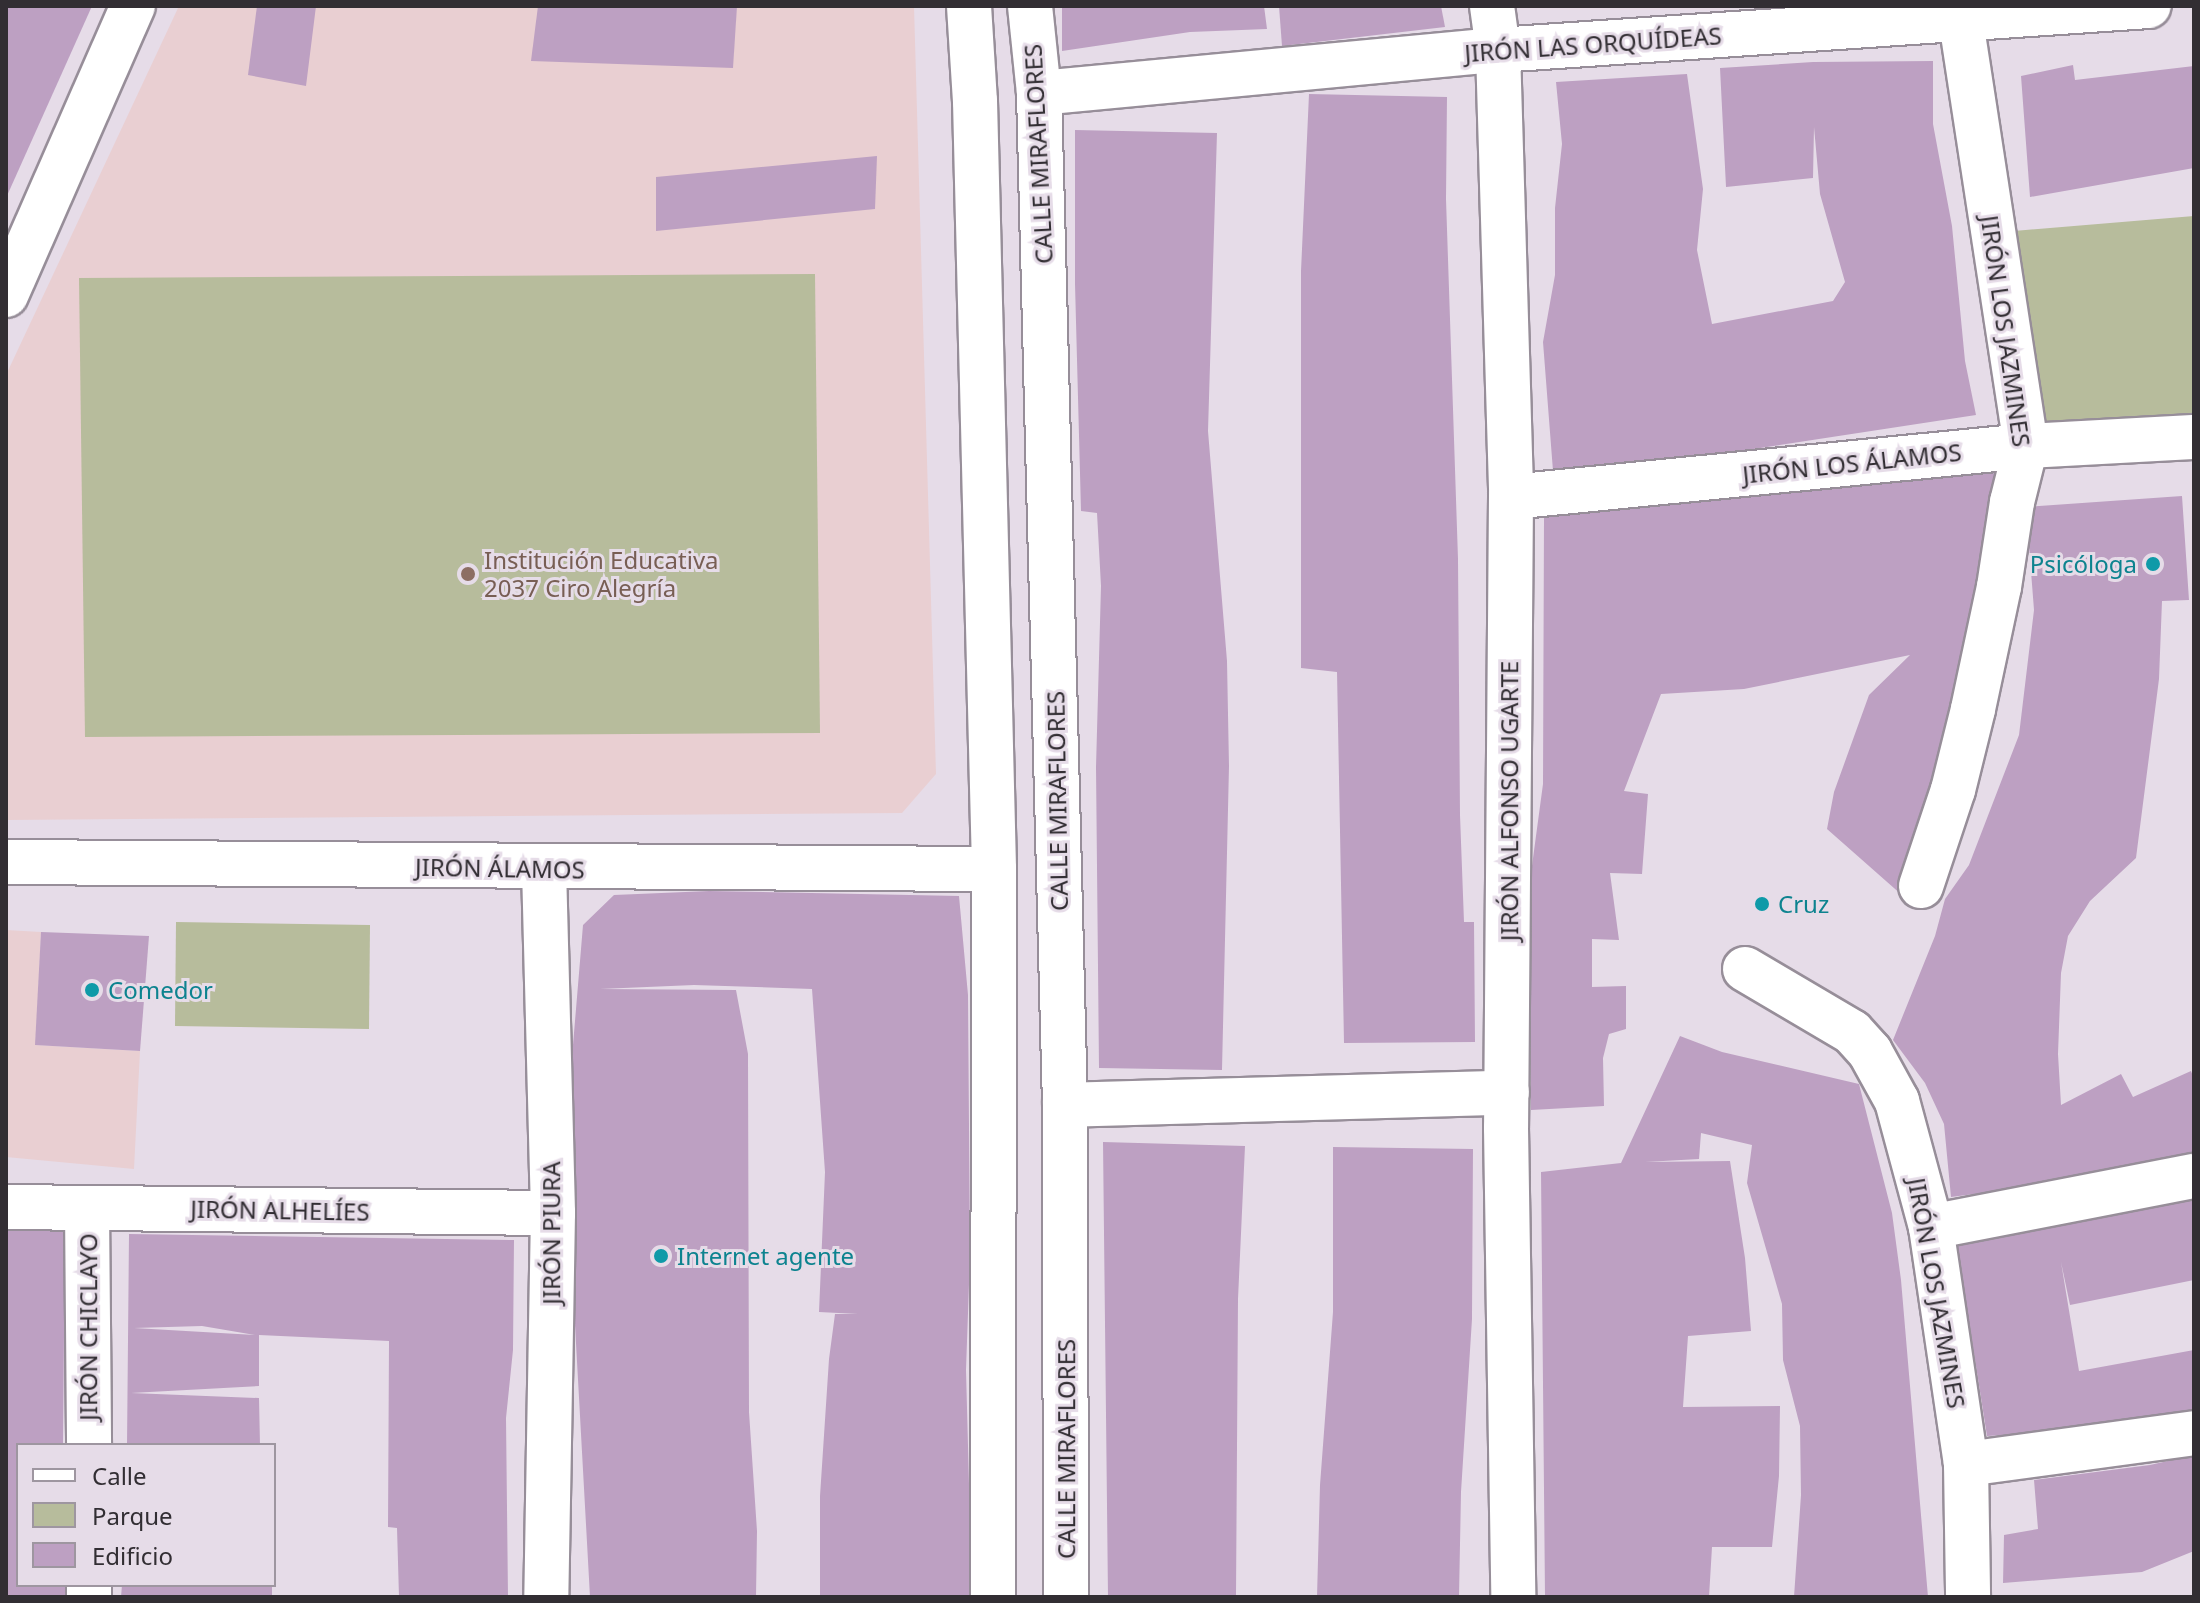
<!DOCTYPE html>
<html>
<head>
<meta charset="utf-8">
<style>
  body { margin:0 }
  #map { position:relative; width:2200px; height:1603px; overflow:hidden; background:#e6dce8; font-family:"Noto Sans",sans-serif }
  div>[style] { position:absolute }
  .education>* { inset:0; background:#e9cfd2 }
  .green>* { inset:0; background:#b7bc9c }
  .building>* { inset:0; background:#bda0c2 }
  .roads { filter:drop-shadow(2px 0 #978e99) drop-shadow(-2px 0 #978e99) drop-shadow(0 2px #978e99) drop-shadow(0 -2px #978e99) }
  .minor>* { height:44px; margin:-22px; padding:0 22px; transform-origin:22px; border-radius:22px; background:#fff }
  .tertiary>* { height:44px; margin:-22px; padding:0 22px; transform-origin:22px; border-radius:22px; background:#fff }
  .dots>* { width:22px; height:22px; translate:-50% -50%; box-sizing:border-box; border:4px solid #e6dce8; border-radius:50% }
  span { translate:-50% -50%; white-space:nowrap; text-align:center; line-height:1.15; -webkit-text-stroke:6px #e6dce8; paint-order:stroke }
  .street-label { font-size:24px; color:#322e33 }
  .education-label { font-size:24px; color:#785e54 }
  .left { translate:0 -50%; text-align:left }
  .culture-label { font-size:24px; color:#0d838f }
  .right { translate:-100% -50%; text-align:right }
  .frame { position:absolute; inset:0; border:8px solid #322e33; pointer-events:none }
  .legend { position:absolute; left:16px; top:1443px; width:260px; height:144px; box-sizing:border-box; background:#e6dce8; border:2px solid #9e96a0; margin:0; padding:10px 14px; list-style:none; font-size:24px; color:#322e33 }
  .legend li { display:flex; align-items:center; gap:16px; height:40px }
  .legend b { width:40px; border:2px solid #9e96a0 }
</style>
</head>
<body>
<div id="map">
  <div class="education">
    <div style="clip-path:polygon(179px 6px,914px 6px,936px 774px,902px 813px,6px 820px,6px 375px)"></div>
    <div style="clip-path:polygon(6px 930px,41px 932px,36px 1045px,140px 1051px,134px 1169px,6px 1157px)"></div>
  </div>
  <div class="green">
    <div style="clip-path:polygon(2194px 216px,2194px 422px,2042px 431px,2014px 231px)"></div>
    <div style="clip-path:polygon(815px 274px,820px 733px,85px 737px,79px 278px)"></div>
    <div style="clip-path:polygon(176px 922px,370px 925px,369px 1029px,175px 1026px)"></div>
  </div>
  <div class="building">
    <div style="clip-path:polygon(6px 6px,92px 6px,6px 198px)"></div>
    <div style="clip-path:polygon(257px 6px,316px 6px,306px 86px,248px 75px)"></div>
    <div style="clip-path:polygon(538px 6px,737px 6px,733px 68px,531px 61px)"></div>
    <div style="clip-path:polygon(1062px 6px,1264px 6px,1267px 29px,1190px 32px,1062px 51px)"></div>
    <div style="clip-path:polygon(1279px 6px,1441px 6px,1445px 27px,1282px 46px)"></div>
    <div style="clip-path:polygon(1933px 61px,1933px 124px,1952px 226px,1965px 361px,1976px 415px,1695px 458px,1553px 471px,1543px 342px,1555px 275px,1555px 208px,1562px 144px,1556px 82px,1687px 74px,1703px 189px,1697px 250px,1712px 324px,1833px 301px,1845px 282px,1820px 194px,1814px 127px,1813px 178px,1726px 187px,1720px 68px,1813px 62px)"></div>
    <div style="clip-path:polygon(2073px 65px,2075px 80px,2194px 66px,2194px 168px,2030px 197px,2021px 76px)"></div>
    <div style="clip-path:polygon(1309px 94px,1447px 97px,1446px 199px,1458px 559px,1460px 815px,1464px 922px,1474px 922px,1475px 1042px,1344px 1043px,1337px 672px,1301px 668px,1301px 271px)"></div>
    <div style="clip-path:polygon(1075px 130px,1217px 133px,1208px 431px,1227px 661px,1229px 766px,1222px 1070px,1099px 1068px,1096px 767px,1101px 586px,1097px 513px,1081px 511px,1075px 284px)"></div>
    <div style="clip-path:polygon(877px 156px,875px 209px,656px 231px,656px 177px)"></div>
    <div style="clip-path:polygon(2024px 448px,2002px 547px,1982px 548px,1955px 708px,1903px 896px,1827px 829px,1834px 792px,1869px 695px,1910px 655px,1744px 689px,1661px 694px,1624px 791px,1648px 794px,1642px 874px,1610px 873px,1619px 940px,1592px 939px,1592px 987px,1626px 986px,1626px 1029px,1609px 1034px,1603px 1058px,1604px 1106px,1531px 1110px,1531px 873px,1543px 784px,1544px 517px,1662px 486px)"></div>
    <div style="clip-path:polygon(2182px 496px,2189px 600px,2162px 601px,2159px 679px,2136px 858px,2090px 901px,2068px 936px,2061px 973px,2058px 1054px,2061px 1105px,2121px 1074px,2133px 1097px,2191px 1071px,2194px 1079px,2194px 1152px,2090px 1179px,1951px 1197px,1944px 1124px,1925px 1083px,1893px 1040px,1935px 936px,1945px 899px,1969px 865px,2019px 735px,2034px 610px,2026px 507px)"></div>
    <div style="clip-path:polygon(709px 891px,959px 896px,968px 995px,970px 1256px,966px 1370px,972px 1597px,820px 1597px,820px 1496px,829px 1359px,835px 1314px,858px 1314px,819px 1312px,825px 1172px,812px 989px,694px 985px,600px 989px,736px 990px,748px 1054px,749px 1412px,757px 1531px,756px 1597px,590px 1597px,573px 1289px,572px 1057px,583px 925px,614px 895px)"></div>
    <div style="clip-path:polygon(41px 932px,149px 936px,140px 1051px,35px 1045px)"></div>
    <div style="clip-path:polygon(1680px 1036px,1722px 1052px,1859px 1084px,1892px 1213px,1901px 1280px,1928px 1597px,1794px 1597px,1801px 1495px,1800px 1426px,1783px 1360px,1782px 1304px,1747px 1183px,1752px 1145px,1701px 1133px,1699px 1159px,1645px 1162px,1730px 1161px,1745px 1258px,1751px 1331px,1688px 1336px,1683px 1407px,1780px 1406px,1779px 1476px,1772px 1547px,1712px 1547px,1709px 1597px,1545px 1597px,1541px 1172px,1621px 1163px)"></div>
    <div style="clip-path:polygon(1103px 1142px,1245px 1146px,1238px 1299px,1236px 1597px,1108px 1597px)"></div>
    <div style="clip-path:polygon(1333px 1147px,1473px 1149px,1472px 1319px,1461px 1492px,1459px 1597px,1317px 1597px,1320px 1485px,1333px 1312px)"></div>
    <div style="clip-path:polygon(2194px 1199px,2194px 1280px,2070px 1305px,2061px 1262px,2079px 1371px,2194px 1350px,2194px 1413px,2057px 1432px,1987px 1436px,1956px 1239px,2055px 1226px)"></div>
    <div style="clip-path:polygon(6px 1225px,65px 1226px,63px 1445px,18px 1445px,18px 1585px,65px 1585px,65px 1597px,6px 1597px)"></div>
    <div style="clip-path:polygon(evenodd,129px 1234px,514px 1240px,513px 1350px,506px 1418px,508px 1597px,399px 1597px,397px 1528px,388px 1527px,389px 1341px,259px 1335px,259px 1386px,131px 1393px,259px 1398px,260px 1445px,127px 1445px,129px 1234px,202px 1326px,255px 1335px,134px 1328px,202px 1326px)"></div>
    <div style="clip-path:polygon(2194px 1455px,2194px 1551px,2142px 1572px,2003px 1583px,2004px 1535px,2038px 1529px,2034px 1480px,2150px 1465px)"></div>
    <div style="clip-path:polygon(122px 1585px,272px 1585px,272px 1597px,121px 1597px)"></div>
  </div>
  <div class="roads">
    <div class="minor">
      <div style="left:1492px;top:6px;width:44px;rotate:82.2deg"></div>
      <div style="left:1498px;top:50px;width:447px;rotate:88.3deg"></div>
      <div style="left:1511px;top:497px;width:631px;rotate:90.45deg"></div>
      <div style="left:1506px;top:1128px;width:469px;rotate:89.1deg"></div>
      <div style="left:1039px;top:93px;width:461px;rotate:-5.4deg"></div>
      <div style="left:1498px;top:50px;width:652px;rotate:-3.87deg"></div>
      <div style="left:6px;top:295px;width:316px;rotate:-66.3deg"></div>
      <div style="left:1511px;top:497px;width:518px;rotate:-5.66deg"></div>
      <div style="left:2026px;top:446px;width:168px;rotate:-3.1deg"></div>
      <div style="left:6px;top:862px;width:988px;rotate:0.41deg"></div>
      <div style="left:544px;top:868px;width:345px;rotate:88.5deg"></div>
      <div style="left:553px;top:1213px;width:384px;rotate:91deg"></div>
      <div style="left:1921px;top:886px;width:101px;rotate:-71.6deg"></div>
      <div style="left:1953px;top:790px;width:83px;rotate:-76.1deg"></div>
      <div style="left:1973px;top:709px;width:125px;rotate:-78deg"></div>
      <div style="left:1999px;top:587px;width:86px;rotate:-81.3deg"></div>
      <div style="left:2012px;top:502px;width:58px;rotate:-76deg"></div>
      <div style="left:2026px;top:446px;width:445px;rotate:-98.7deg"></div>
      <div style="left:1745px;top:969px;width:124px;rotate:30.5deg"></div>
      <div style="left:1852px;top:1032px;width:27px;rotate:48deg"></div>
      <div style="left:1870px;top:1052px;width:56px;rotate:61.1deg"></div>
      <div style="left:1897px;top:1101px;width:131px;rotate:74.9deg"></div>
      <div style="left:1931px;top:1227px;width:240px;rotate:81.6deg"></div>
      <div style="left:1966px;top:1464px;width:133px;rotate:89.1deg"></div>
      <div style="left:1065px;top:1105px;width:442px;rotate:-1.6deg"></div>
      <div style="left:6px;top:1207px;width:547px;rotate:0.63deg"></div>
      <div style="left:87px;top:1208px;width:237px;rotate:89.5deg"></div>
      <div style="left:1931px;top:1227px;width:268px;rotate:-11deg"></div>
      <div style="left:1966px;top:1464px;width:230px;rotate:-7.7deg"></div>
      <div style="left:89px;top:1585px;width:12px;rotate:90deg"></div>
    </div>
    <div class="tertiary">
      <div style="left:969px;top:6px;width:95px;rotate:86.4deg"></div>
      <div style="left:975px;top:101px;width:768px;rotate:88.58deg"></div>
      <div style="left:994px;top:869px;width:728px;rotate:90.08deg"></div>
      <div style="left:1030px;top:6px;width:87px;rotate:84.1deg"></div>
      <div style="left:1039px;top:93px;width:1012px;rotate:88.53deg"></div>
      <div style="left:1065px;top:1105px;width:492px;rotate:89.9deg"></div>
    </div>
  </div>
  <div class="dots">
    <div style="left:2153px;top:564px;background:#0f9aa8"></div>
    <div style="left:468px;top:574px;background:#8d6e63"></div>
    <div style="left:1762px;top:904px;background:#0f9aa8"></div>
    <div style="left:92px;top:990px;background:#0f9aa8"></div>
    <div style="left:661px;top:1256px;background:#0f9aa8"></div>
  </div>
  <div class="street-label">
    <span style="left:1593px;top:44px;rotate:-4deg">JIRÓN LAS ORQUÍDEAS</span>
    <span style="left:1038px;top:154px;rotate:-93deg">CALLE MIRAFLORES</span>
    <span style="left:2006px;top:331px;rotate:82deg">JIRÓN LOS JAZMINES</span>
    <span style="left:1852px;top:463px;rotate:-6deg">JIRÓN LOS ÁLAMOS</span>
    <span style="left:1057px;top:801px;rotate:-91deg">CALLE MIRAFLORES</span>
    <span style="left:1509px;top:801px;rotate:-90deg">JIRÓN ALFONSO UGARTE</span>
    <span style="left:500px;top:868px;rotate:1deg">JIRÓN ÁLAMOS</span>
    <span style="left:280px;top:1210px;rotate:1deg">JIRÓN ALHELÍES</span>
    <span style="left:551px;top:1233px;rotate:-90deg">JIRÓN PIURA</span>
    <span style="left:1937px;top:1293px;rotate:80deg">JIRÓN LOS JAZMINES</span>
    <span style="left:88px;top:1327px;rotate:-90deg">JIRÓN CHICLAYO</span>
    <span style="left:1066px;top:1449px;rotate:-90deg">CALLE MIRAFLORES</span>
  </div>
  <div class="education-label">
    <span class="left" style="left:484px;top:574px">Institución Educativa<br>2037 Ciro Alegría</span>
  </div>
  <div class="culture-label">
    <span class="right" style="left:2137px;top:564px">Psicóloga</span>
    <span class="left" style="left:1778px;top:904px">Cruz</span>
    <span class="left" style="left:108px;top:990px">Comedor</span>
    <span class="left" style="left:677px;top:1256px">Internet agente</span>
  </div>
  <div class="frame"></div>
  <ul class="legend">
  <li><b style="height:10px;background:#fff"></b>Calle</li>
  <li><b style="height:22px;background:#b7bc9c"></b>Parque</li>
  <li><b style="height:22px;background:#bda0c2"></b>Edificio</li>
  </ul>
</div>
</body>
</html>
